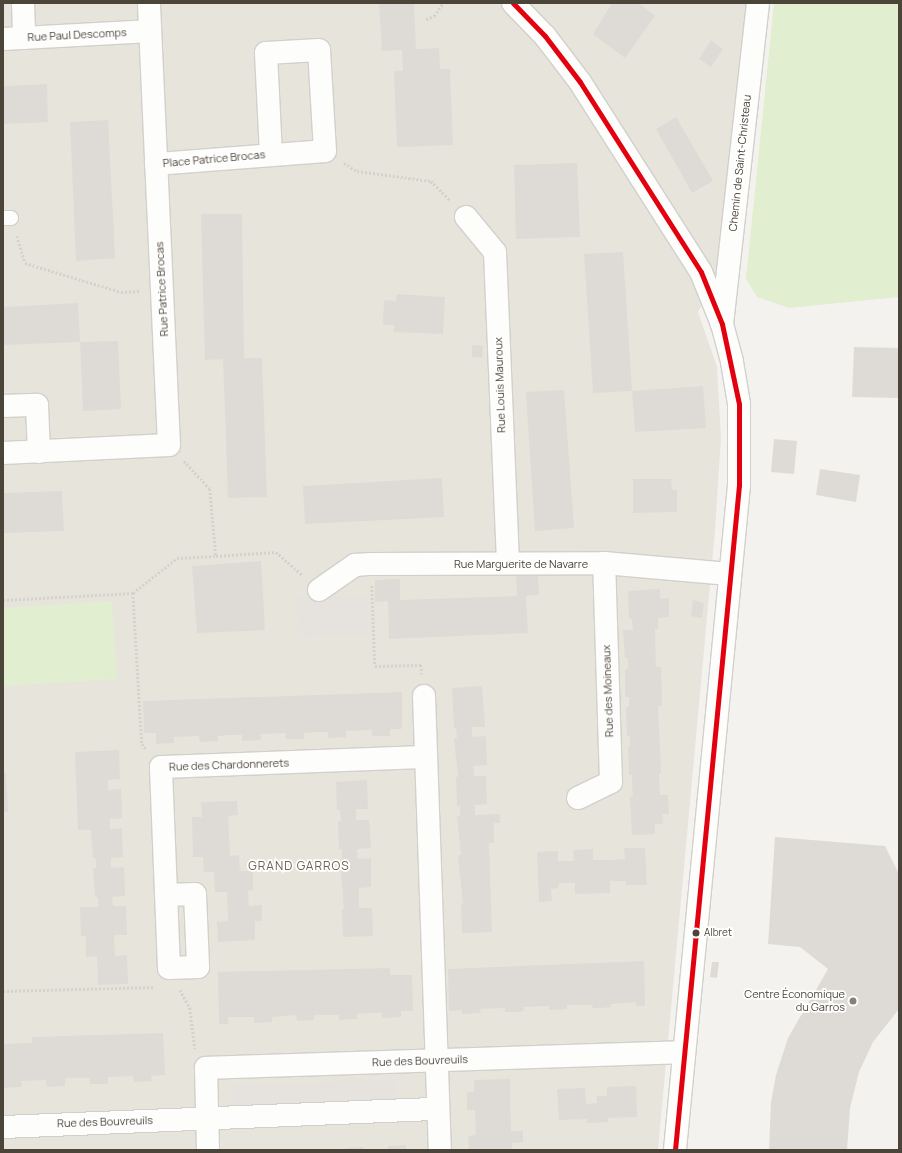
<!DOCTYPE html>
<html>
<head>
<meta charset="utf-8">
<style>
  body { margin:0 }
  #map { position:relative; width:902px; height:1153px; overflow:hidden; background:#f4f2ee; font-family:Manrope,sans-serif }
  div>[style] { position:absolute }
  .residential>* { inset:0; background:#e7e4dc }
  .green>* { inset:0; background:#e1eecf }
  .parking>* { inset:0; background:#e6e3df }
  .building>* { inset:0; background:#dedbd6 }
  .path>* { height:2.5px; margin-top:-1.25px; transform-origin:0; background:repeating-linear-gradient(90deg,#d3d2cc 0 2px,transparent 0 4px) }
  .roads { filter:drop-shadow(1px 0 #d2d0cb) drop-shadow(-1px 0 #d2d0cb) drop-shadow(0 1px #d2d0cb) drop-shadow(0 -1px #d2d0cb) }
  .service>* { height:14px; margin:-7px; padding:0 7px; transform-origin:7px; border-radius:7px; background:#fdfdfc }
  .minor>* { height:22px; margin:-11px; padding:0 11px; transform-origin:11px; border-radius:11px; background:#fdfdfc }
  .tertiary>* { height:22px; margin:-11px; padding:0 11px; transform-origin:11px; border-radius:11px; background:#fdfdfc }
  .bus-1>* { height:5px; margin:-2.5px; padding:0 2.5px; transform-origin:2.5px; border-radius:2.5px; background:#e3000f }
  .dots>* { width:11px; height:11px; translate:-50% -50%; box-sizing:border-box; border:2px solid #fff; border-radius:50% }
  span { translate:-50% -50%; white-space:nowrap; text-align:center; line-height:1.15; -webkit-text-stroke:3.5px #fff; paint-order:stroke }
  .bus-label { font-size:10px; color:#4b4439 }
  .left { translate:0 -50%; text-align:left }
  .street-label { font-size:11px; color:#4b4439 }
  .poi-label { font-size:11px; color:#4b4439 }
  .right { translate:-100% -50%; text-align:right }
  .neighbourhood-label { font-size:12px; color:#6e6250; letter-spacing:1px }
  .frame { position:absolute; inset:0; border:4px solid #4b4439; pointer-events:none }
</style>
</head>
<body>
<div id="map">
  <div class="residential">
    <div style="clip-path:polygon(3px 3px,748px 3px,720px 272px,698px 312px,717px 367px,721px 437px,715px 531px,658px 1150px,3px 1150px)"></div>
  </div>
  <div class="green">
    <div style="clip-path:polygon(774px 3px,899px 3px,899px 297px,789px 308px,757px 297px,746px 279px)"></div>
    <div style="clip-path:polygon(112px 601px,117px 679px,3px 686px,3px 608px)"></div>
  </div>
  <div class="parking">
    <div style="clip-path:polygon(3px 3px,31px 3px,32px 23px,3px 24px)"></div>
    <div style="clip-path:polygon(366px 595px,368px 635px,298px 638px,297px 598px)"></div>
    <div style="clip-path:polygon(395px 1080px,396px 1103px,231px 1109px,230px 1085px)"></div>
  </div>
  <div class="building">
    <div style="clip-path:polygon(379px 3px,414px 3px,416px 49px,439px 48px,440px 69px,450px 69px,453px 145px,397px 147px,394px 71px,403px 71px,402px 50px,382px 51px)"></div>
    <div style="clip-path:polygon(612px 3px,639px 3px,655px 16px,625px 58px,593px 34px)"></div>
    <div style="clip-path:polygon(711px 40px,723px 49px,711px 67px,699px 59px)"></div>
    <div style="clip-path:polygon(47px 84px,48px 122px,3px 124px,3px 86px)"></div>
    <div style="clip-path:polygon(676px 117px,713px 181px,692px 193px,656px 129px)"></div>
    <div style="clip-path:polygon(108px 120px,115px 258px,76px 261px,70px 122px)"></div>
    <div style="clip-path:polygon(577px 163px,580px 237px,516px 239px,514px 165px)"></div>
    <div style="clip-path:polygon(201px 214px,242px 214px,244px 358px,262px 358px,267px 497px,228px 498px,223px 359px,205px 360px)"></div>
    <div style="clip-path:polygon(623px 252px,632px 391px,593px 393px,584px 254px)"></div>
    <div style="clip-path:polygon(397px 294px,445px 297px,443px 334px,394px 332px,394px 325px,383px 325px,384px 300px,396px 301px)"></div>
    <div style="clip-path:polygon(78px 303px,80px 342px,3px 345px,3px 307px)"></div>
    <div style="clip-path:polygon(118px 341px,121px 409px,83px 411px,80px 342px)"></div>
    <div style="clip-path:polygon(472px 345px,483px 346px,482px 358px,472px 357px)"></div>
    <div style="clip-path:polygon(854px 347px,899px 348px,899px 398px,852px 397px)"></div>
    <div style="clip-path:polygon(703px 386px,706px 428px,635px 432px,632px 391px)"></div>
    <div style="clip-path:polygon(564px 390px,574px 528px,535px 531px,526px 392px)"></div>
    <div style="clip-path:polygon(774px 439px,797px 441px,794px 474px,771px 472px)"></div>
    <div style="clip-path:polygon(820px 469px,860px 475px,856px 502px,816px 495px)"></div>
    <div style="clip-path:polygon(442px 478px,444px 517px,305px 524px,303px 486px)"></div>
    <div style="clip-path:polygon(633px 479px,671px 479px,672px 490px,677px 490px,677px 512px,633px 513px)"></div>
    <div style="clip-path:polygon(62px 491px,64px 531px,3px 533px,3px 493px)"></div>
    <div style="clip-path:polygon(261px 561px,265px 630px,197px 633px,192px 566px)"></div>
    <div style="clip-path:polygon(538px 573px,539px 595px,526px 596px,528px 633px,389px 639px,388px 601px,375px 602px,375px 580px,400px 579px,400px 600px,517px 596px,516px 574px)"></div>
    <div style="clip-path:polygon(660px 589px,660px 599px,669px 598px,669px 617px,658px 618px,658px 629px,655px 629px,656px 667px,661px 667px,662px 706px,658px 706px,661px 773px,659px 773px,660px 795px,668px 795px,669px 814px,662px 814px,663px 824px,655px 824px,655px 834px,632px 835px,630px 797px,633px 797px,632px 786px,632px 775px,629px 775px,628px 747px,630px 747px,630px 736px,627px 736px,626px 707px,629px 707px,629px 697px,625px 697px,625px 669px,628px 669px,628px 658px,625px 658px,623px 630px,633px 630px,632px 619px,629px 619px,628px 591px)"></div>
    <div style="clip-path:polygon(693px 600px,704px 603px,702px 618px,691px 616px)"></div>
    <div style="clip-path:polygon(482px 686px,485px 727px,472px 727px,472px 737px,486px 736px,487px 765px,473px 766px,474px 776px,486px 776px,487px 804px,475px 805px,475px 815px,500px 814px,500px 823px,494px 823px,494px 843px,489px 843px,492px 932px,462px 933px,461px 905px,463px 904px,458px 855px,461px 855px,457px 816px,460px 816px,460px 806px,457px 806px,456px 777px,458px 777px,454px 738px,457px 738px,456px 728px,454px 728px,452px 688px)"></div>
    <div style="clip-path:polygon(402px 692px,402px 726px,401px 729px,390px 729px,390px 736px,372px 736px,372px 730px,346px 731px,346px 737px,328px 738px,328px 732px,315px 732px,304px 733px,304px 739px,286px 739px,286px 733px,260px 734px,261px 740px,242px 741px,242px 735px,230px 735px,218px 736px,218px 741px,200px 742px,199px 736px,174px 737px,174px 743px,156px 744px,156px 733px,144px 733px,143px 701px)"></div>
    <div style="clip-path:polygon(119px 750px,120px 779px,108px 780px,108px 790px,121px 789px,122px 818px,110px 819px,110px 829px,122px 828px,123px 857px,111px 858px,111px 868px,124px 867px,125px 896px,112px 897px,113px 906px,126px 906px,127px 935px,114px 935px,115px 956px,127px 955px,128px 984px,98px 985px,97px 956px,86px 957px,86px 936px,81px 936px,80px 907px,98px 907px,98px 897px,95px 897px,93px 869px,96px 868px,96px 858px,93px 858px,91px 830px,78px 830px,75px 752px)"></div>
    <div style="clip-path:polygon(3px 773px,6px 773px,8px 812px,3px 812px)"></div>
    <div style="clip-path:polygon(367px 780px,368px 809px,356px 809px,356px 820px,369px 820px,371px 848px,357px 849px,358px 859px,371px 858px,371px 887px,359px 888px,359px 908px,372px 908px,373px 936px,343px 937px,342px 909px,344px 909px,340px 859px,342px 859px,342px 849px,339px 850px,338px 821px,341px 821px,340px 810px,337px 810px,336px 782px)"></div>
    <div style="clip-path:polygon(237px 801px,238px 815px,228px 816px,230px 856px,239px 855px,240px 871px,253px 871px,253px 890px,248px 891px,249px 906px,262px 905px,262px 921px,255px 921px,255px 940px,218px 942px,217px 922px,228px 921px,227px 892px,215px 892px,214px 872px,204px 872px,203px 857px,193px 857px,192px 817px,202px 817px,201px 802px)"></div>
    <div style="clip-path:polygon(775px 837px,885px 846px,899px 874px,899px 1009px,873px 1042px,859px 1072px,850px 1108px,847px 1150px,769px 1150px,771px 1102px,776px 1075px,788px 1038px,828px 969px,800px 947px,768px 944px)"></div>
    <div style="clip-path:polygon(624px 848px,645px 848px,647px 885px,626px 885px,626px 881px,610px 881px,610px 893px,575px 894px,575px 883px,559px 883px,558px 888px,551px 889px,552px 901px,539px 902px,537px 852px,558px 851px,558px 861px,574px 861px,573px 850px,593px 849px,593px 860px,609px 860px,625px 859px)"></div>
    <div style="clip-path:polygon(644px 961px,645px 1006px,636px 1006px,636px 1002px,611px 1004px,611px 1007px,602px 1008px,592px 1008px,593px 1005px,567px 1005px,567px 1009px,549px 1010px,549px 1006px,523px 1007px,524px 1011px,515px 1012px,505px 1012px,505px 1008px,480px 1009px,481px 1013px,462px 1014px,462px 1010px,449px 1011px,448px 969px)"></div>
    <div style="clip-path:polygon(712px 962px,719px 962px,717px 978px,710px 977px)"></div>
    <div style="clip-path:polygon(390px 968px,390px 975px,412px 975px,413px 1011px,401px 1011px,401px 1017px,382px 1018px,382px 1013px,369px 1013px,357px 1014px,357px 1019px,339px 1020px,339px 1015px,314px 1015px,314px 1020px,297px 1021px,296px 1015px,272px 1017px,272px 1022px,254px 1023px,254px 1017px,228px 1017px,228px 1024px,219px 1024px,218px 972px)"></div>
    <div style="clip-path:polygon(163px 1033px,165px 1075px,151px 1076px,152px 1081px,134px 1082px,133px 1076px,108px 1077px,108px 1084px,90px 1084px,90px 1078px,65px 1078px,65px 1086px,47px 1087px,46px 1080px,21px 1081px,22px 1087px,3px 1088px,3px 1044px,32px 1043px,32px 1037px)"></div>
    <div style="clip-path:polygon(510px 1079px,511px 1131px,523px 1131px,523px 1142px,512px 1143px,512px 1150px,469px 1150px,468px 1136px,476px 1135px,475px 1110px,467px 1110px,467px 1092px,474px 1092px,474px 1080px)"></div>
    <div style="clip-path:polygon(636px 1086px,637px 1117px,608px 1118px,608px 1122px,587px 1123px,587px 1119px,559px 1120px,557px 1089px,585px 1088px,586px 1104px,597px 1103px,597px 1096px,607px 1096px,607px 1087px)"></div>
    <div style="clip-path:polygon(406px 1145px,406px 1150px,388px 1150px,388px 1146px)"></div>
    <div style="clip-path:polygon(363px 1147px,363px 1150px,345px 1150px,345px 1148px)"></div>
  </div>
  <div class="path">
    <div style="left:426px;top:19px;width:9px;rotate:-21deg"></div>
    <div style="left:434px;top:16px;width:16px;rotate:-55deg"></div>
    <div style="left:344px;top:163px;width:15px;rotate:32deg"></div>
    <div style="left:357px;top:171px;width:75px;rotate:7.7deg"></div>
    <div style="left:431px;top:181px;width:27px;rotate:45deg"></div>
    <div style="left:17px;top:236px;width:28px;rotate:73deg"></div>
    <div style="left:25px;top:263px;width:100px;rotate:16.8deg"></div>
    <div style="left:121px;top:292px;width:19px;rotate:-3deg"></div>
    <div style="left:184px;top:461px;width:38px;rotate:47deg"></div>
    <div style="left:210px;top:489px;width:67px;rotate:84.9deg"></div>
    <div style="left:216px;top:556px;width:60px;rotate:-3.8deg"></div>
    <div style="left:276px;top:552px;width:35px;rotate:41deg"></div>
    <div style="left:372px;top:586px;width:80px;rotate:87.9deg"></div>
    <div style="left:375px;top:666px;width:46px;rotate:-1.2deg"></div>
    <div style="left:421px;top:665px;width:9px;rotate:84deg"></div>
    <div style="left:133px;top:593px;width:151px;rotate:86.6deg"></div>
    <div style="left:142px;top:744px;width:8px;rotate:50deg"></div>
    <div style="left:3px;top:600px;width:130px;rotate:-3.1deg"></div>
    <div style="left:133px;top:593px;width:56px;rotate:-38.5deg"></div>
    <div style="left:177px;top:558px;width:39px;rotate:-3deg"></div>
    <div style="left:180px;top:990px;width:21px;rotate:61deg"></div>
    <div style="left:190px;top:1008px;width:41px;rotate:83deg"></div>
    <div style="left:3px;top:991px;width:152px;rotate:-1.5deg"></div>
  </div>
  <div class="roads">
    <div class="service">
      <div style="left:3px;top:218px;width:8px"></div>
    </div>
    <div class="minor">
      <div style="left:23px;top:3px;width:35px;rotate:88deg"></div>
      <div style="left:3px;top:39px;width:147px;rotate:-3.1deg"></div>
      <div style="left:156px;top:164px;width:169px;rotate:-4.4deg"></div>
      <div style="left:325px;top:151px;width:101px;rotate:-93.4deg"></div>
      <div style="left:319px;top:50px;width:53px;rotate:176.8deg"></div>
      <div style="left:266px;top:53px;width:101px;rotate:87.2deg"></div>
      <div style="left:466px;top:217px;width:45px;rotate:50.4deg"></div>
      <div style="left:495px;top:252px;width:311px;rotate:87.6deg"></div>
      <div style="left:722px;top:324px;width:323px;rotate:-83.6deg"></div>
      <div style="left:3px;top:406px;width:34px;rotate:-2deg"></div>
      <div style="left:37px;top:405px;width:47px;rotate:87.6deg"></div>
      <div style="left:3px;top:453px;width:166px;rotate:-2.8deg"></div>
      <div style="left:169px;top:445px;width:442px;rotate:-92.6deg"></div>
      <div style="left:319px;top:590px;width:44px;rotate:-34.8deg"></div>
      <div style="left:355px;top:565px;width:16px;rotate:-4deg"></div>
      <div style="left:371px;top:564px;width:233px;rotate:-0.2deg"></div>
      <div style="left:604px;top:563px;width:126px;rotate:5deg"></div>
      <div style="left:424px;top:696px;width:454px;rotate:88deg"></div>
      <div style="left:578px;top:798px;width:37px;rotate:-26deg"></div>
      <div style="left:611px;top:782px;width:219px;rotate:-91.8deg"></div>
      <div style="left:166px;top:895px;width:29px;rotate:-2deg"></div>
      <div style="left:195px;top:894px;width:73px;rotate:87.6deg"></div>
      <div style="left:198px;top:967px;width:29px;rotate:178deg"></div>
      <div style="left:169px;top:968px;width:201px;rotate:-92.3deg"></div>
      <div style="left:161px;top:767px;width:264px;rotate:-2.2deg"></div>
      <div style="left:3px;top:1127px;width:435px;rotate:-2.4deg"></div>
      <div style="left:208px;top:1150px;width:82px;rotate:-91.4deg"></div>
      <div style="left:206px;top:1068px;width:478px;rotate:-1.9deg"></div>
    </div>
    <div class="tertiary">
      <div style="left:513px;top:3px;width:46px;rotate:45.9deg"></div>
      <div style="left:545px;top:36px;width:58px;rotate:52.7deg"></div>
      <div style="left:580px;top:82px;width:225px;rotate:57.5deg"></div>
      <div style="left:701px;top:272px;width:56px;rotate:68deg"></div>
      <div style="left:722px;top:324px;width:39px;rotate:75deg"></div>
      <div style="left:732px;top:362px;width:43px;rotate:80.5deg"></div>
      <div style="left:739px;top:404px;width:81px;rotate:90deg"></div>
      <div style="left:739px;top:485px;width:668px;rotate:95.5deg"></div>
    </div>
  </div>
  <div class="bus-1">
    <div style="left:513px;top:3px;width:46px;rotate:45.9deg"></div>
    <div style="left:545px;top:36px;width:58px;rotate:52.7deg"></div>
    <div style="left:580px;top:82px;width:225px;rotate:57.5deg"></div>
    <div style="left:701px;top:272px;width:56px;rotate:68deg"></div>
    <div style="left:722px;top:324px;width:82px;rotate:78deg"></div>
    <div style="left:739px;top:404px;width:81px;rotate:90deg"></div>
    <div style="left:739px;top:485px;width:668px;rotate:95.5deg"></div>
  </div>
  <div class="dots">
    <div style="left:696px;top:933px;background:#4b4439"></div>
    <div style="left:853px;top:1001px;background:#868178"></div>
  </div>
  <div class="bus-label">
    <span class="left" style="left:704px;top:933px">Albret</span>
  </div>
  <div class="street-label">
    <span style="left:77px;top:35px;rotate:-3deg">Rue Paul Descomps</span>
    <span style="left:214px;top:159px;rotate:-5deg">Place Patrice Brocas</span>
    <span style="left:740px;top:163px;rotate:-84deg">Chemin de Saint-Christeau</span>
    <span style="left:162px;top:289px;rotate:-93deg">Rue Patrice Brocas</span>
    <span style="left:500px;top:385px;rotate:-92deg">Rue Louis Mauroux</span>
    <span style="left:521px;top:564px">Rue Marguerite de Navarre</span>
    <span style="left:608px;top:691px;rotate:-92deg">Rue des Moineaux</span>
    <span style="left:229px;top:765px;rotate:-2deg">Rue des Chardonnerets</span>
    <span style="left:420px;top:1061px;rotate:-2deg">Rue des Bouvreuils</span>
    <span style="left:105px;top:1122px;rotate:-2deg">Rue des Bouvreuils</span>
  </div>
  <div class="poi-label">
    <span class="right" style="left:845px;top:1001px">Centre Économique<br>du Garros</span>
  </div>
  <div class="neighbourhood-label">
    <span style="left:299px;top:866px">GRAND GARROS</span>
  </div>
  <div class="frame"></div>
</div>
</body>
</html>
